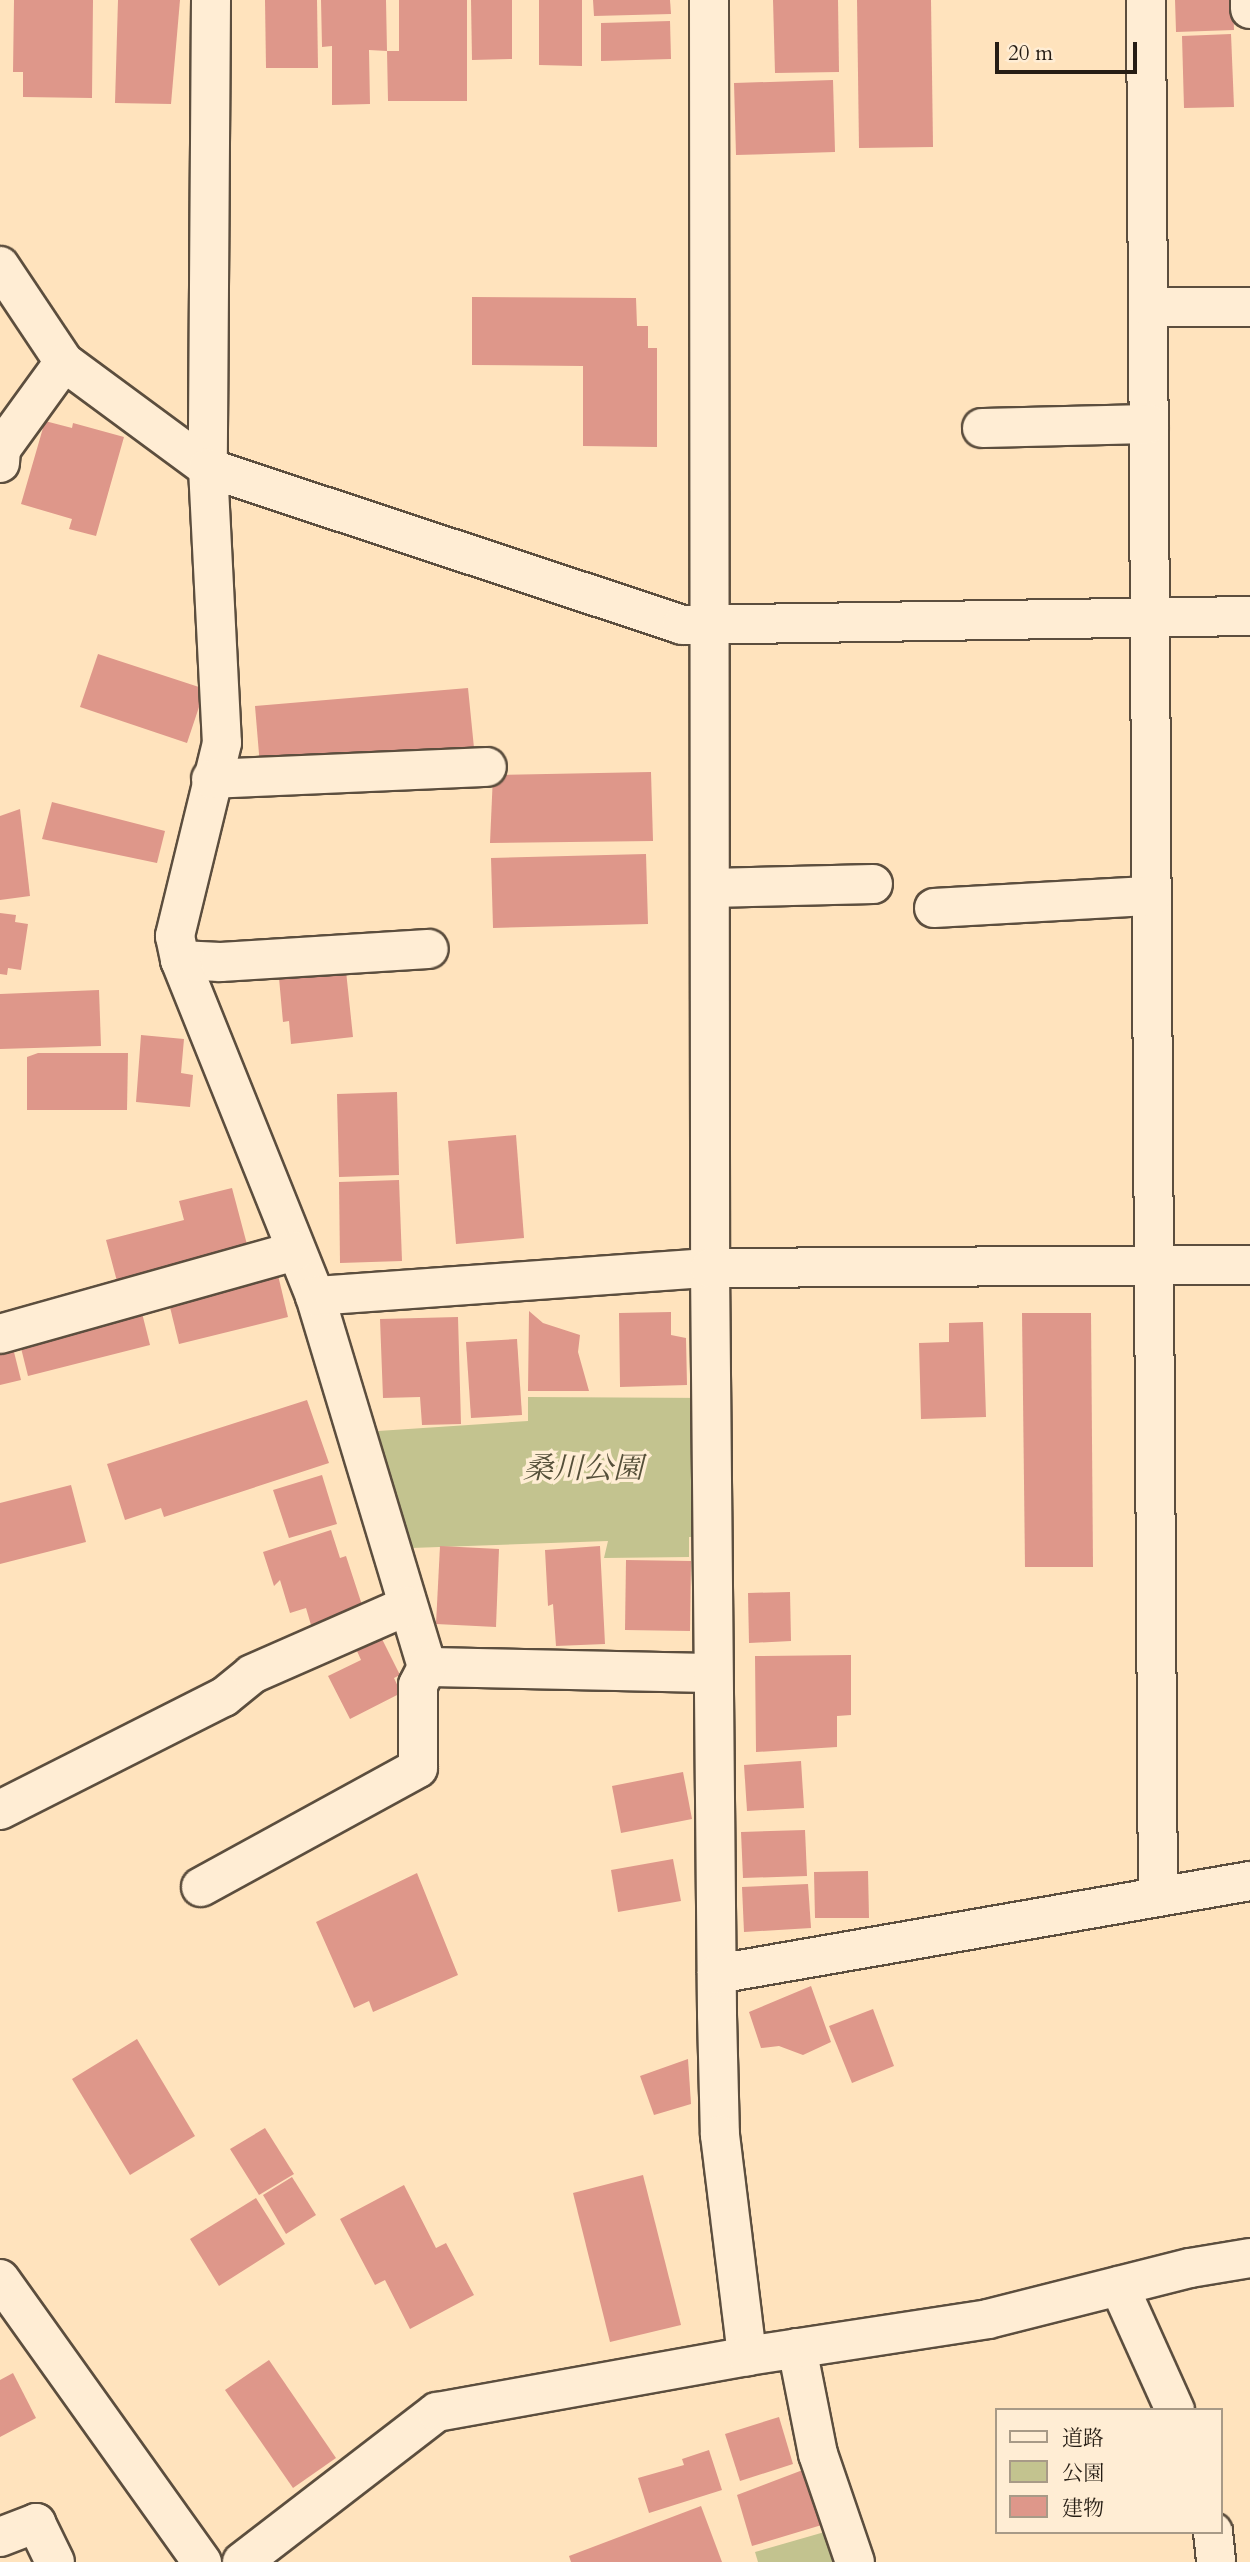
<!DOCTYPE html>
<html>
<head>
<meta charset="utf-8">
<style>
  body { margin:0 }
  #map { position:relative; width:1250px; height:2562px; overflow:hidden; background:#ffe3bd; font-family:Cardo,"Noto Serif JP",serif }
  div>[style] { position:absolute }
  .green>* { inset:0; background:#c3c38f }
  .building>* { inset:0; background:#de978a }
  .roads { filter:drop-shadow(2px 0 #5c4e3e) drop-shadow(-2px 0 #5c4e3e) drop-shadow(0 2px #5c4e3e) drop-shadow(0 -2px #5c4e3e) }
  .minor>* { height:38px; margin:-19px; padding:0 19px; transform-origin:19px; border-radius:19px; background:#ffedd4 }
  span { translate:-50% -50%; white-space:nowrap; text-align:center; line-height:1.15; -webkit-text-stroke:7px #ffedd4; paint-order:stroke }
  .park-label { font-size:30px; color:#554f39; font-style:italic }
  .legend { position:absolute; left:995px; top:2408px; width:228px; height:126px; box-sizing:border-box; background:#ffedd4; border:2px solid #a89a87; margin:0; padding:9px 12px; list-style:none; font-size:21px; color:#261d14 }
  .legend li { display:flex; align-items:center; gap:14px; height:35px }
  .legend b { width:35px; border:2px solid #a89a87 }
  .scale { position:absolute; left:995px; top:42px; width:142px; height:32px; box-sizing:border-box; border:4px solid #261d14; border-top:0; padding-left:9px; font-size:21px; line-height:24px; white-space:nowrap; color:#261d14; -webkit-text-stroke:5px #ffedd4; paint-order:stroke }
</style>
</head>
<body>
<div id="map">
  <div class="green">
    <div style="clip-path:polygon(528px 1397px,712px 1398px,711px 1615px,694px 1620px,693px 1537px,689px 1537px,689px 1557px,604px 1558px,608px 1541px,411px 1548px,378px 1431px,528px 1421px)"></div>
    <div style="clip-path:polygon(835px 2529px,849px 2562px,758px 2562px,755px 2552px)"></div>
  </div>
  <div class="building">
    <div style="clip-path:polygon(14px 0,93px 0,92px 98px,23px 97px,23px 72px,13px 72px)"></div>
    <div style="clip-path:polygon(118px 0,180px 0,171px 104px,115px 103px)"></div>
    <div style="clip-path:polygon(265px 0,317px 0,318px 68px,266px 68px)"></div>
    <div style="clip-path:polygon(321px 0,386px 0,387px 51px,369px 50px,370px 104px,332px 105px,332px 46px,322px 47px)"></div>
    <div style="clip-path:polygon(399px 0,467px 0,467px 101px,388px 101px,387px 51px,399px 51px)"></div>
    <div style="clip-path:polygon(471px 0,512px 0,512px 59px,472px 60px)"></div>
    <div style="clip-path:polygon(539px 0,582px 0,582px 66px,539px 65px)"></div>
    <div style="clip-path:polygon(593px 0,670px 0,671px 14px,594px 16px)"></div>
    <div style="clip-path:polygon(773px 0,838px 0,839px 72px,775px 73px)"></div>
    <div style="clip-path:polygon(857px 0,931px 0,933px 147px,859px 148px)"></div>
    <div style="clip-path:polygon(1175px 0,1233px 0,1234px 30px,1176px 32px)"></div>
    <div style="clip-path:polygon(670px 21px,671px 59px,601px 61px,601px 23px)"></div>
    <div style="clip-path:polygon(1231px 34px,1234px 107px,1184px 108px,1182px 36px)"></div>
    <div style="clip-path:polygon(833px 80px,835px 152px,736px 155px,734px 83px)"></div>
    <div style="clip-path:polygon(472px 297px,636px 298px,637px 326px,648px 326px,648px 348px,657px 348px,657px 447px,583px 446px,583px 366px,472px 365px)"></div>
    <div style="clip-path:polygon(45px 421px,72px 428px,73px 423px,124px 437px,96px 536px,69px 529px,72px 519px,21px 504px)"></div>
    <div style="clip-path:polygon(98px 654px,205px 689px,187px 743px,80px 707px)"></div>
    <div style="clip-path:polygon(468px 688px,474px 748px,260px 766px,255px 706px)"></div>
    <div style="clip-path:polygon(651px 772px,653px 841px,490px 843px,493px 775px)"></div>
    <div style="clip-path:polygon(52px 802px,165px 831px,157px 863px,42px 839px)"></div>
    <div style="clip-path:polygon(20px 809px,30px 896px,0 900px,0 816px)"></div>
    <div style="clip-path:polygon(646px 854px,648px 924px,493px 928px,491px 858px)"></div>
    <div style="clip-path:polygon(0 913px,16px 915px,15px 922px,28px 924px,21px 970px,8px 968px,7px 975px,0 974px)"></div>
    <div style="clip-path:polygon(346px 971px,353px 1037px,291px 1044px,289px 1021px,283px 1022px,279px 978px)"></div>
    <div style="clip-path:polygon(99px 990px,101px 1046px,0 1049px,0 994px)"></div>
    <div style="clip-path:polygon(141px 1035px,184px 1039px,181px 1073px,193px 1075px,190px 1107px,136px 1102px)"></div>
    <div style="clip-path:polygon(38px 1053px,128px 1053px,127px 1110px,27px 1110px,27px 1057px)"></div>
    <div style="clip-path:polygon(397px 1092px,399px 1175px,339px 1177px,337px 1094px)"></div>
    <div style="clip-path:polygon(516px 1135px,524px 1238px,456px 1244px,448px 1141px)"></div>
    <div style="clip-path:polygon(399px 1180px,402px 1261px,340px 1263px,339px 1182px)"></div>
    <div style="clip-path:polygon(232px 1188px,249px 1252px,118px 1285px,106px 1240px,184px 1220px,179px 1201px)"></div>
    <div style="clip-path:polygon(277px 1271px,288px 1317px,179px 1344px,168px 1299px)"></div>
    <div style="clip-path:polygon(529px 1311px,543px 1323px,580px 1335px,578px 1352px,589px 1391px,528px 1391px)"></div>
    <div style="clip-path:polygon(671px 1312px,671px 1335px,686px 1338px,687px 1385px,620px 1387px,619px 1313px)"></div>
    <div style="clip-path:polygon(142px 1313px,150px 1345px,28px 1376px,20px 1344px)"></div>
    <div style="clip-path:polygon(1022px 1313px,1091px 1313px,1093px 1567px,1025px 1567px)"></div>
    <div style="clip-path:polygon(458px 1317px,461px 1424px,422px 1425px,420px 1397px,383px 1398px,380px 1319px)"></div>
    <div style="clip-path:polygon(983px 1322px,986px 1417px,921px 1419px,919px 1343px,949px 1342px,949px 1323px)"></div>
    <div style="clip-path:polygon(517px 1339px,522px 1415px,471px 1418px,466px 1342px)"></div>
    <div style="clip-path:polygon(13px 1348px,21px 1380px,0 1385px,0 1352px)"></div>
    <div style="clip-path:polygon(307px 1400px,329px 1463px,164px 1517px,161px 1508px,125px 1520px,107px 1464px)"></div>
    <div style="clip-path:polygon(322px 1475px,337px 1524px,289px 1538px,273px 1490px)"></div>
    <div style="clip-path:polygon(71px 1485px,86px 1542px,0 1564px,0 1503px)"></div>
    <div style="clip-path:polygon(331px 1530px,340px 1558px,346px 1556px,363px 1608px,311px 1625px,306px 1608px,290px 1613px,280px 1580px,274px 1586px,263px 1552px)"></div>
    <div style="clip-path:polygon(440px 1546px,499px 1549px,496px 1627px,436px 1624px)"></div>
    <div style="clip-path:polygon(600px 1546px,605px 1644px,556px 1646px,553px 1604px,548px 1606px,545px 1550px)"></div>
    <div style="clip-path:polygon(626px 1560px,691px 1561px,690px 1631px,625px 1630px)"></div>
    <div style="clip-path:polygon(790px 1592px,791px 1641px,749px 1643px,748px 1593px)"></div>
    <div style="clip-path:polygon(382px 1639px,400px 1675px,394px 1678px,401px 1693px,350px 1719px,328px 1676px,361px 1660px,357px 1651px)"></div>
    <div style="clip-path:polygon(851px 1655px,851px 1715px,837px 1716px,837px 1747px,756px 1752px,755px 1656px)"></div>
    <div style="clip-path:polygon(801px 1761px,804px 1808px,747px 1811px,744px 1765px)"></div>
    <div style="clip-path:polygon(683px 1772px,692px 1819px,621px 1833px,612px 1786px)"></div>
    <div style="clip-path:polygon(805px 1830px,807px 1876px,743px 1878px,741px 1832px)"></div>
    <div style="clip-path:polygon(673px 1859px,681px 1901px,618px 1912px,611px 1870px)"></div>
    <div style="clip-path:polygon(868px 1871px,869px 1918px,815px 1918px,814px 1872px)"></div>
    <div style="clip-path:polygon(417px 1873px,458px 1975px,373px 2012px,369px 2001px,354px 2008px,316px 1922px)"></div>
    <div style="clip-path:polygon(808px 1884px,811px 1928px,744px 1932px,742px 1887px)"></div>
    <div style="clip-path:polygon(811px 1986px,831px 2042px,803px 2055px,779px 2046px,761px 2048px,749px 2012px)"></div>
    <div style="clip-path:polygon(873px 2009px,894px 2066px,852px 2083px,829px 2026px)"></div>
    <div style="clip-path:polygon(137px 2039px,195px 2136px,130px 2175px,72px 2079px)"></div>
    <div style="clip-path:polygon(688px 2059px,691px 2104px,654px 2115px,640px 2076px)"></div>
    <div style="clip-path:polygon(265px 2128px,294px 2174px,259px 2195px,230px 2149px)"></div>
    <div style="clip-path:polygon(643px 2175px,681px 2325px,610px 2342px,573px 2193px)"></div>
    <div style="clip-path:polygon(292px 2177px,316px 2215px,286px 2234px,263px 2195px)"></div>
    <div style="clip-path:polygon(404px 2185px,436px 2248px,446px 2243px,474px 2295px,410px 2329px,385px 2280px,375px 2285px,340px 2219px)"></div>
    <div style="clip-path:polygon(256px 2198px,285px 2244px,219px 2286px,190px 2239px)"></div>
    <div style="clip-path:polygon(269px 2360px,336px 2458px,293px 2488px,225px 2390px)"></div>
    <div style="clip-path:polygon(13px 2373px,36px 2418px,0 2437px,0 2380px)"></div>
    <div style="clip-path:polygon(779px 2417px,793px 2464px,740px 2481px,725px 2434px)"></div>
    <div style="clip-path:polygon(709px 2450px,722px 2490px,649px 2513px,638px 2478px,684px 2465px,682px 2459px)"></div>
    <div style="clip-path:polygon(808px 2468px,825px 2524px,752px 2546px,737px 2495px)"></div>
    <div style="clip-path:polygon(701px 2506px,722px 2562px,571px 2562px,569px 2556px)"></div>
  </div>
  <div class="roads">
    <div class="minor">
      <div style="left:211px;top:0;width:468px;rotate:90.4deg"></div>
      <div style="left:208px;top:468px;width:275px;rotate:87.1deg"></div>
      <div style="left:222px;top:743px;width:199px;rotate:103.7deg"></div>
      <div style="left:175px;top:936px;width:25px;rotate:78deg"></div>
      <div style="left:180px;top:960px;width:362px;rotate:68.1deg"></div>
      <div style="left:315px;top:1296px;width:388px;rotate:73.2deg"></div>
      <div style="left:427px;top:1667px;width:286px;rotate:1.2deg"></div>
      <div style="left:709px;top:0;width:1268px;rotate:89.95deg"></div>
      <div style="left:710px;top:1268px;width:747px;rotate:89.46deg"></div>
      <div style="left:717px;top:2015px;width:120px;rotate:88.6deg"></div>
      <div style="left:720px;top:2135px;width:223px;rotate:83deg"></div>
      <div style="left:1146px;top:0;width:1895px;rotate:89.64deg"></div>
      <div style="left:1250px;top:0;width:9px;rotate:90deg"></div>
      <div style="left:0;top:266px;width:115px;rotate:56.3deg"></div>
      <div style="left:64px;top:362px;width:179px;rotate:36.4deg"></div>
      <div style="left:208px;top:468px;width:499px;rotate:18.3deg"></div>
      <div style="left:682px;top:625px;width:568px;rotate:-0.91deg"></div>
      <div style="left:1149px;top:307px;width:101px"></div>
      <div style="left:982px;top:428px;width:167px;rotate:-1.4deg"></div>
      <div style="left:0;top:463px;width:14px;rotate:-86deg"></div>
      <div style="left:1px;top:449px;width:107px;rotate:-54.1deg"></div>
      <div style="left:211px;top:779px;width:276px;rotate:-2.5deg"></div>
      <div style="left:711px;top:888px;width:162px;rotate:-1.4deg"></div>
      <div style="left:934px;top:908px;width:218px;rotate:-3.2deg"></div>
      <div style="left:180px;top:960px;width:40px;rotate:2.9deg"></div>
      <div style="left:220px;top:962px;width:209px;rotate:-3.6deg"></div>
      <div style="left:315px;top:1296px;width:396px;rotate:-4.1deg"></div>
      <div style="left:710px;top:1268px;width:540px;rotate:-0.32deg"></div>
      <div style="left:0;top:1334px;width:307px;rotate:-15.7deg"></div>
      <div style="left:0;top:1810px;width:251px;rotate:-26.8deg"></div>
      <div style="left:224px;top:1697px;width:36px;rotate:-39deg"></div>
      <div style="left:252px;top:1674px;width:169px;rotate:-23.7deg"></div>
      <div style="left:201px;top:1887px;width:247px;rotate:-28.7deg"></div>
      <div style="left:418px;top:1768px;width:83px;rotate:-90deg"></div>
      <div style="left:418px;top:1685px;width:20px;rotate:-63deg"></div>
      <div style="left:717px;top:1974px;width:541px;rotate:-9.9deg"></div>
      <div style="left:0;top:2279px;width:348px;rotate:54.5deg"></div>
      <div style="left:1119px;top:2286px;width:136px;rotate:65.7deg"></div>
      <div style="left:797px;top:2348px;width:108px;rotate:78.8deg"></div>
      <div style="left:818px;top:2454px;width:114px;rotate:71.1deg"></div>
      <div style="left:1213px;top:2532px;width:30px;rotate:84deg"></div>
      <div style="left:0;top:2537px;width:39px;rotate:-21deg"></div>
      <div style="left:36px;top:2523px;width:43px;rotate:64deg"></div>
      <div style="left:242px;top:2562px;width:246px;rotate:-37.6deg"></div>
      <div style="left:437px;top:2412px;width:315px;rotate:-10.2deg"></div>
      <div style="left:747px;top:2356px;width:244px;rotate:-8.7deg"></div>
      <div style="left:988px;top:2319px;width:208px;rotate:-14.2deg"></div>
      <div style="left:1190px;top:2268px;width:61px;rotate:-9.5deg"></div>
    </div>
  </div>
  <div class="park-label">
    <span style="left:583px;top:1469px">桑川公園</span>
  </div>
  <ul class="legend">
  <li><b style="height:9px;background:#ffedd4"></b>道路</li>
  <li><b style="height:19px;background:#c3c38f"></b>公園</li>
  <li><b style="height:19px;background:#de978a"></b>建物</li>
  </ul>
  <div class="scale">20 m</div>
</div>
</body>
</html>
